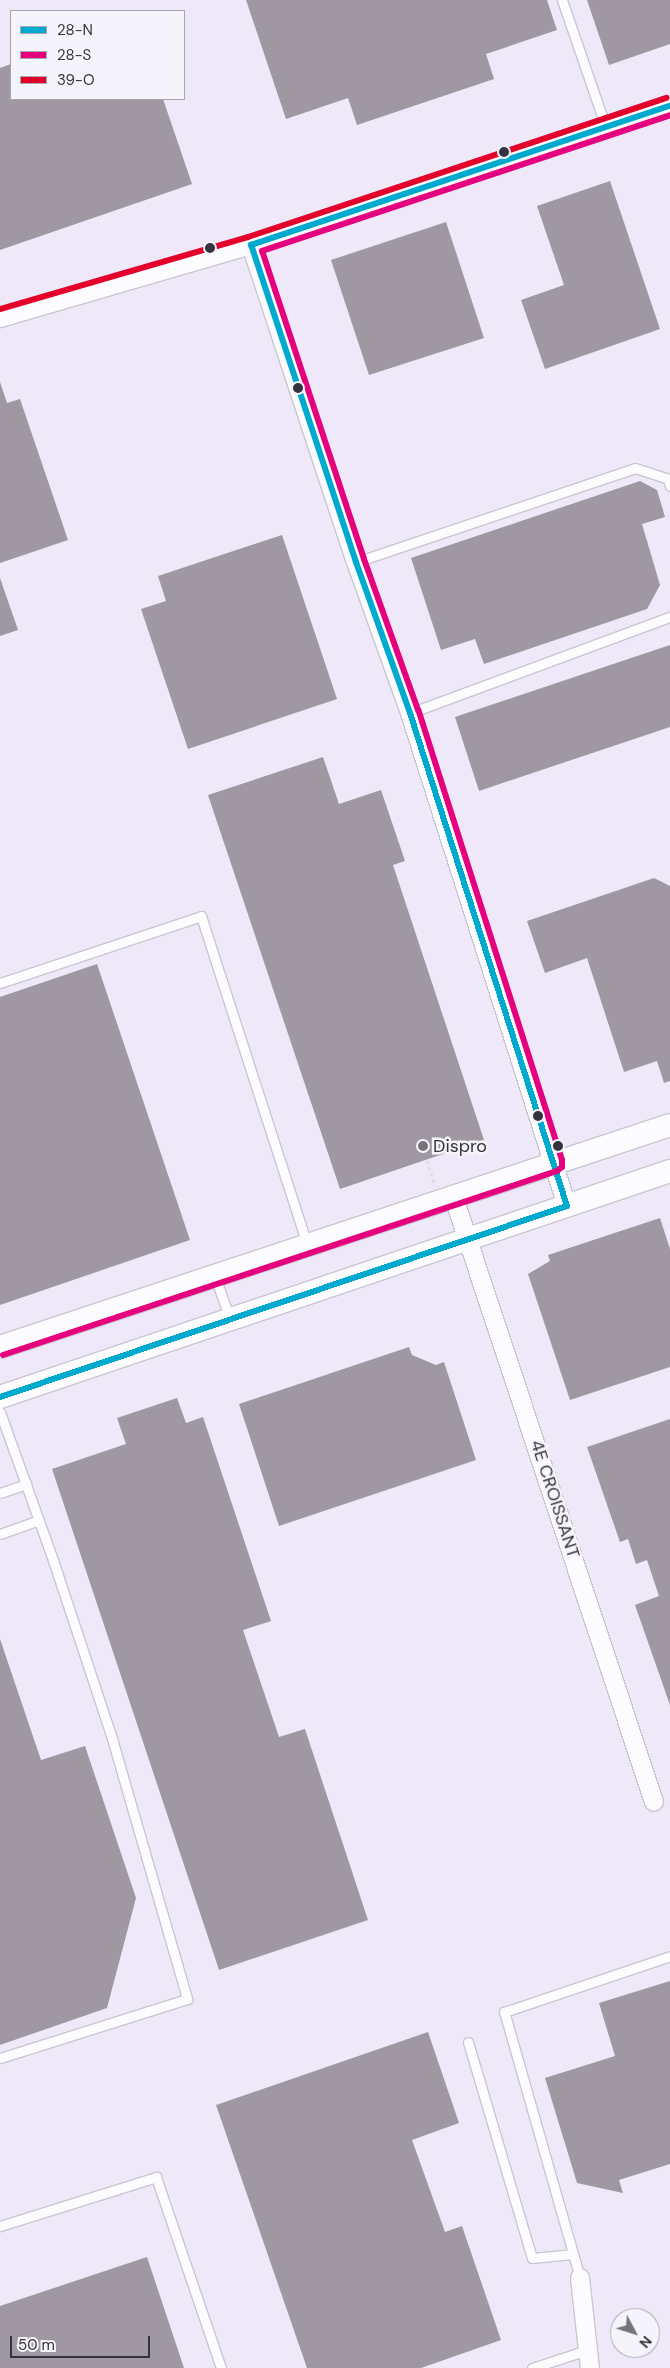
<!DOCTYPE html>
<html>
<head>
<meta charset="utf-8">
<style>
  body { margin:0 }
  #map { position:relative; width:670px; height:2368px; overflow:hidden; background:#eee8f8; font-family:"DM Sans",sans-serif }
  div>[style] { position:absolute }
  .building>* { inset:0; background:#9f97a1 }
  .path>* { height:3px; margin-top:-1.5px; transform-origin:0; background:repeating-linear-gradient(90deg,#e1e0e4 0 4px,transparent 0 6.5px) }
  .roads { filter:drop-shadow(1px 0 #cac5d3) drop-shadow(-1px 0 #cac5d3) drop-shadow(0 1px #cac5d3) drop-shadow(0 -1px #cac5d3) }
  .service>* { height:9px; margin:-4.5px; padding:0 4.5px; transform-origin:4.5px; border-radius:4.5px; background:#fcfcfe }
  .minor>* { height:18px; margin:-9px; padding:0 9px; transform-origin:9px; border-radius:9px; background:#fcfcfe }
  .tertiary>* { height:22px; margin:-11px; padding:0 11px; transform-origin:11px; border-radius:11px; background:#fcfcfe }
  .bus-1>* { height:6px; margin:-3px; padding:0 3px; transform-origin:3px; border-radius:3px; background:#00a9ce }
  .bus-2>* { height:6px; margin:-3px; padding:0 3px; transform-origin:3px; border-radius:3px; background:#e5007d }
  .bus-3>* { height:6px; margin:-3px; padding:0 3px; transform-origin:3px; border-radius:3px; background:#e4002b }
  .dots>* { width:14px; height:14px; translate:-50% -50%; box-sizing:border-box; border:2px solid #f6f4fb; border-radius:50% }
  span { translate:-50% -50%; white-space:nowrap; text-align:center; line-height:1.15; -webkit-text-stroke:5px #f6f4fb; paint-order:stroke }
  .poi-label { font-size:18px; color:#37323f }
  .left { translate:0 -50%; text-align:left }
  .street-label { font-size:18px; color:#37323f }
  .legend { position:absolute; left:10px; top:10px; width:175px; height:90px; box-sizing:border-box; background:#f6f4fb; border:1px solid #aaa6b0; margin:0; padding:6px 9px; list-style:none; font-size:15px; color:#37323f }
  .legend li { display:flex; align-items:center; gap:10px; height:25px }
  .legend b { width:25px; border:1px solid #aaa6b0 }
  .north { position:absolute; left:610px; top:2308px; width:50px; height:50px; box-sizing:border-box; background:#f6f4fb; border:1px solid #aaa6b0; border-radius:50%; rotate:130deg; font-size:14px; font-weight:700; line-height:20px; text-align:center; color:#37323f }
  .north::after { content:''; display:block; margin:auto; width:18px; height:22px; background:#777280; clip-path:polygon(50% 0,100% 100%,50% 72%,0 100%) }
  .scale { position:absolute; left:10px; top:2336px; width:140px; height:22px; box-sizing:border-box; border:2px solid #37323f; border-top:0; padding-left:6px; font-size:15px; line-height:18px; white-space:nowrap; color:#37323f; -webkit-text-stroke:4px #f6f4fb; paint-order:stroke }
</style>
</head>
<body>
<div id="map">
  <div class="building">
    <div style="clip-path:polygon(246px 0,547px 0,557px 30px,486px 54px,494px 79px,357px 125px,348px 98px,286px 119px)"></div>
    <div style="clip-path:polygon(587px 0,670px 0,670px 44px,609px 65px)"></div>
    <div style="clip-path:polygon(11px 64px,11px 99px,163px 99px,192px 184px,0 250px,0 68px)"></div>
    <div style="clip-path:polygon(610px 181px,660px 329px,545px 369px,521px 300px,564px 285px,537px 206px)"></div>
    <div style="clip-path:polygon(446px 222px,484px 338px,369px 375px,331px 260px)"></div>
    <div style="clip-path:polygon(0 382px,7px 403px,20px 399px,68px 540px,0 563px)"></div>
    <div style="clip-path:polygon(640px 481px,657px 490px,665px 517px,642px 524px,660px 585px,647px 609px,484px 664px,475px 639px,441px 650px,411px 558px)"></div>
    <div style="clip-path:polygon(282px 535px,337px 699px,188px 749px,141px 609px,166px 601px,158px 576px)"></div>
    <div style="clip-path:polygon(0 578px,18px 630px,0 636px)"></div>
    <div style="clip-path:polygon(670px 645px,670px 727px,479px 791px,455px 717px)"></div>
    <div style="clip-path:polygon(323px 757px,339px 804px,381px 790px,405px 861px,393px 865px,484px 1140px,340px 1189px,208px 795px)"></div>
    <div style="clip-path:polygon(654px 878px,670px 886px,670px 1081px,664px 1083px,657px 1061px,624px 1072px,587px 958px,545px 973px,527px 921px)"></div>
    <div style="clip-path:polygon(97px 964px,190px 1240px,0 1305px,0 997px)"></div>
    <div style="clip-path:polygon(660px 1218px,670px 1249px,670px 1367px,570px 1400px,528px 1274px,550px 1261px,548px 1255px)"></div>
    <div style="clip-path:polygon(409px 1347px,412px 1355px,436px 1365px,444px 1362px,476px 1460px,279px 1526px,239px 1404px)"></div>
    <div style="clip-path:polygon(177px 1398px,186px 1423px,203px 1417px,271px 1621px,243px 1630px,279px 1737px,305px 1729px,368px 1920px,219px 1970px,52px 1469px,126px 1444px,117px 1418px)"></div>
    <div style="clip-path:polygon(670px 1419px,670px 1705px,635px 1605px,659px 1596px,647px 1560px,636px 1564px,628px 1539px,620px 1542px,587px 1447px)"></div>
    <div style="clip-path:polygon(0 1639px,41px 1760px,85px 1746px,136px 1898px,107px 2008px,0 2045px)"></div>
    <div style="clip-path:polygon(670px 1981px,670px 2164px,619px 2180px,623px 2193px,577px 2183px,545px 2078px,615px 2056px,599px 2003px)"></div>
    <div style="clip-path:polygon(428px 2032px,459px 2123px,412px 2140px,445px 2232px,462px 2226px,501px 2340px,421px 2368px,307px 2368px,216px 2105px)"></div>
    <div style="clip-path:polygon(147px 2257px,184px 2368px,0 2368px,0 2306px)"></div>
  </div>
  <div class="path">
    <div style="left:427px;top:1160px;width:24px;rotate:73deg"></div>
  </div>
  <div class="roads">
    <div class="service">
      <div style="left:562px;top:0;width:135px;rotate:71deg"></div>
      <div style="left:356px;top:562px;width:294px;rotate:-18.6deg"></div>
      <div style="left:635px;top:468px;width:35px;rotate:18deg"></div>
      <div style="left:668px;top:479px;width:7px;rotate:74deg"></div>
      <div style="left:410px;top:713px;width:277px;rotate:-20.3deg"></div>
      <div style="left:0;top:983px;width:212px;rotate:-18.4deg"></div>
      <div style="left:201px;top:916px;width:345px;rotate:72.1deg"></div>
      <div style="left:215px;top:1277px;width:45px;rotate:70.3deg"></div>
      <div style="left:0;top:1412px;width:160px;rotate:70.3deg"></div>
      <div style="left:54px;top:1563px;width:181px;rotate:71.7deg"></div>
      <div style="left:111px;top:1735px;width:275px;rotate:73.9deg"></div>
      <div style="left:187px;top:1999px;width:196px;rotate:162.5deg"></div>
      <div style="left:0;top:1493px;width:28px;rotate:-19deg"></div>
      <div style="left:0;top:1534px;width:41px;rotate:-19.7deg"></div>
      <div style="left:468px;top:2042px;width:225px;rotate:73.5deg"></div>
      <div style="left:532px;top:2258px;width:41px;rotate:-5.6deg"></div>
      <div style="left:0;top:2226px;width:164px;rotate:-17.4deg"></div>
      <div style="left:156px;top:2177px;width:202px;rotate:71.2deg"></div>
      <div style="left:580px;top:2278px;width:277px;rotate:-105.9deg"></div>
      <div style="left:504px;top:2012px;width:175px;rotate:-18.6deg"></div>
      <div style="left:532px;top:2368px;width:58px;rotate:-18.1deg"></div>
    </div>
    <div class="minor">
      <div style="left:251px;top:245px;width:334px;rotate:71.7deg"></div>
      <div style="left:356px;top:562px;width:160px;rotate:70.3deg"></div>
      <div style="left:410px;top:713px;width:517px;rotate:72.34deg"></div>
      <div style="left:0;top:318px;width:261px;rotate:-16.2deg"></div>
      <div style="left:251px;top:245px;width:441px;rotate:-18.4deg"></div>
      <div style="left:454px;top:1198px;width:636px;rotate:71.68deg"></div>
      <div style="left:580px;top:2278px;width:91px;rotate:83.7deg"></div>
    </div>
    <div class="tertiary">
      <div style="left:0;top:1347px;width:706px;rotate:-18.33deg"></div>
      <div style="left:0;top:1397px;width:707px;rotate:-18.64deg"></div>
    </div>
  </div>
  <div class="bus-1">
    <div style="left:0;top:1397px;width:598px;rotate:-18.62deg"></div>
    <div style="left:567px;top:1206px;width:517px;rotate:-107.66deg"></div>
    <div style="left:410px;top:713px;width:160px;rotate:-109.7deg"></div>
    <div style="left:356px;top:562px;width:334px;rotate:-108.3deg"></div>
    <div style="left:251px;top:245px;width:441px;rotate:-18.4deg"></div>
  </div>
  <div class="bus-2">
    <div style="left:3px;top:1355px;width:584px;rotate:-18.37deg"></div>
    <div style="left:557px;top:1171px;width:6px;rotate:-39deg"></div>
    <div style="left:562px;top:1167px;width:7px;rotate:-90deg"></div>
    <div style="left:562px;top:1160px;width:472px;rotate:-107.7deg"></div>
    <div style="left:418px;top:710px;width:160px;rotate:-109.7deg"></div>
    <div style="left:364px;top:559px;width:324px;rotate:-108.3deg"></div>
    <div style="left:262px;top:251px;width:430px;rotate:-18.4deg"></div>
  </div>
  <div class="bus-3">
    <div style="left:0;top:309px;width:258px;rotate:-16.2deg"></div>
    <div style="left:248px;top:237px;width:441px;rotate:-18.4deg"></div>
  </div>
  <div class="dots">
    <div style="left:504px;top:152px;background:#37323f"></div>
    <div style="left:210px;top:248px;background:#37323f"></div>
    <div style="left:298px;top:388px;background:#37323f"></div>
    <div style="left:538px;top:1116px;background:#37323f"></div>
    <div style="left:423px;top:1146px;background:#777280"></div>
    <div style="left:558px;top:1146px;background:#37323f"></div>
  </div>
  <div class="poi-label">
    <span class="left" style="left:433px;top:1146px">Dispro</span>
  </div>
  <div class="street-label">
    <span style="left:555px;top:1499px;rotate:72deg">4E CROISSANT</span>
  </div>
  <ul class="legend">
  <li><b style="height:6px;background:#00a9ce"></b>28-N</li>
  <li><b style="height:6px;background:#e5007d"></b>28-S</li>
  <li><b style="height:6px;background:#e4002b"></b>39-O</li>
  </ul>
  <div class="north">N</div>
  <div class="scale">50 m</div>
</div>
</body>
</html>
